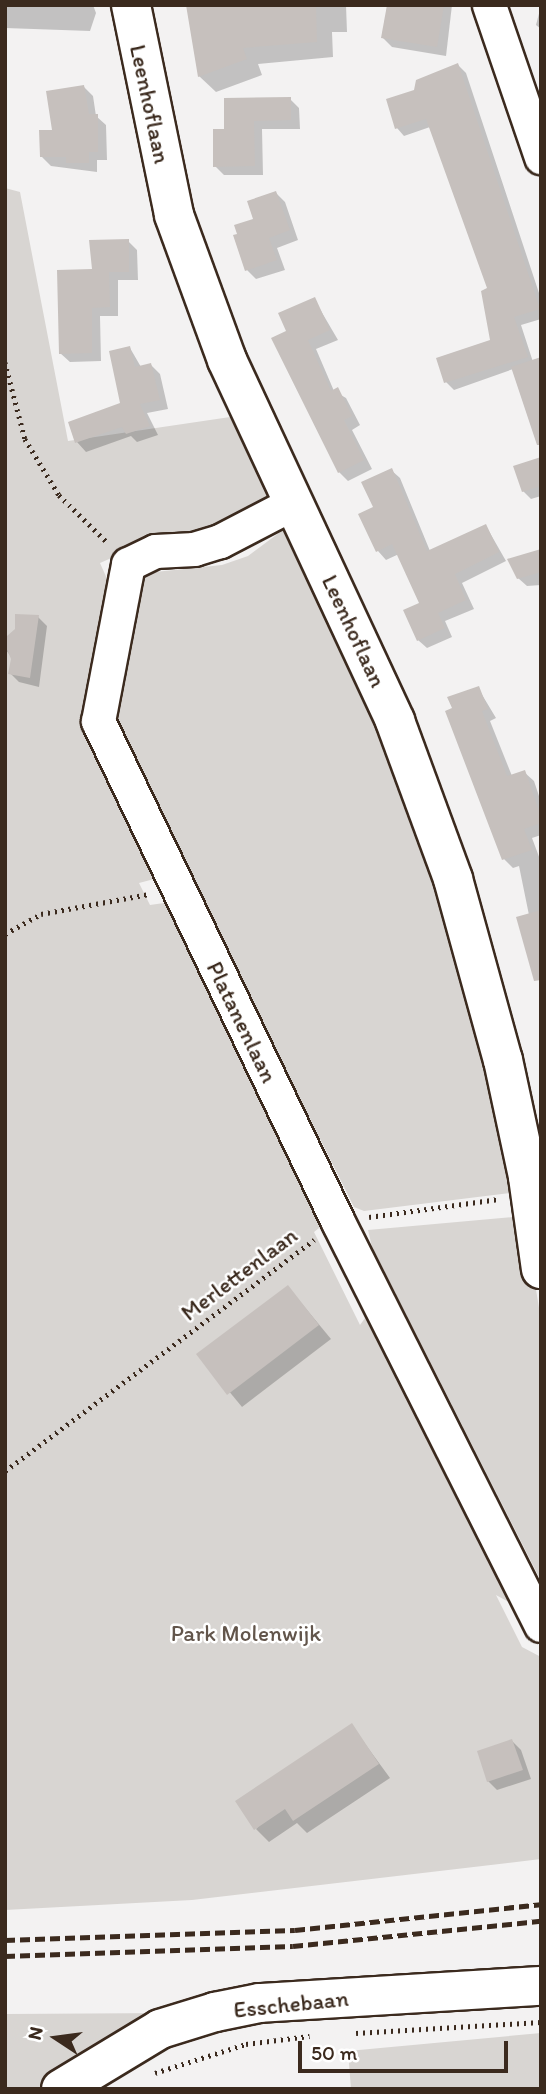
<!DOCTYPE html>
<html>
<head>
<meta charset="utf-8">
<style>
  body { margin:0 }
  #map { position:relative; width:546px; height:2094px; overflow:hidden; background:#f3f2f2; font-family:Itim,sans-serif }
  div>[style] { position:absolute }
  .green>* { inset:0; background:#d8d5d2 }
  .shadow>* { inset:0; background:#0003 }
  .building>* { inset:0; background:#c6c0bd }
  .path>* { height:4.5px; margin-top:-2.25px; transform-origin:0; background:repeating-linear-gradient(90deg,#3b2a1e 0 2px,transparent 0 7px) }
  .roads { filter:drop-shadow(2px 0 #3b2a1e) drop-shadow(-2px 0 #3b2a1e) drop-shadow(0 2px #3b2a1e) drop-shadow(0 -2px #3b2a1e) }
  .street>* { height:33px; margin:-16.5px; padding:0 16.5px; transform-origin:16.5px; border-radius:16.5px; background:#fff }
  .secondary>* { height:38px; margin:-19px; padding:0 19px; transform-origin:19px; border-radius:19px; background:#fff }
  .rail>* { height:5px; margin-top:-2.5px; transform-origin:0; background:repeating-linear-gradient(90deg,#3b2a1e 0 10px,transparent 0 15px) }
  span { translate:-50% -50%; white-space:nowrap; text-align:center; line-height:1.15; -webkit-text-stroke:5px #fff; paint-order:stroke }
  .street-label { font-size:23px; color:#3b2a1e }
  .park-label { font-size:23px; color:#62554b }
  .frame { position:absolute; inset:0; border:7px solid #3b2a1e; pointer-events:none }
  .north { position:absolute; left:21px; top:2003px; width:70px; height:70px; -webkit-text-stroke:5px #fff; paint-order:stroke; rotate:283deg; font-size:19px; font-weight:700; line-height:28px; text-align:center; color:#3b2a1e }
  .north::after { content:''; display:block; margin:auto; width:24px; height:32px; background:#3b2a1e; clip-path:polygon(50% 0,100% 100%,50% 72%,0 100%) }
  .scale { position:absolute; left:298px; top:2041px; width:210px; height:32px; box-sizing:border-box; border:4px solid #3b2a1e; border-top:0; padding-left:9px; font-size:21px; line-height:24px; white-space:nowrap; color:#3b2a1e; -webkit-text-stroke:5px #fff; paint-order:stroke }
</style>
</head>
<body>
<div id="map">
  <div class="green">
    <div style="clip-path:polygon(5px 188px,20px 192px,68px 441px,237px 416px,271px 494px,216px 531px,152px 540px,100px 563px,108px 581px,88px 691px,86px 731px,158px 878px,139px 883px,150px 905px,171px 902px,328px 1221px,314px 1232px,360px 1325px,373px 1307px,518px 1607px,496px 1595px,522px 1647px,541px 1657px,541px 1859px,192px 1900px,5px 1910px)"></div>
    <div style="clip-path:polygon(287px 527px,401px 780px,437px 878px,519px 1192px,364px 1211px,354px 1207px,111px 720px,140px 578px,155px 572px,222px 565px,248px 556px)"></div>
    <div style="clip-path:polygon(524px 1216px,541px 1320px,541px 1581px,372px 1247px,368px 1230px)"></div>
    <div style="clip-path:polygon(172px 2013px,47px 2089px,5px 2089px,5px 2014px)"></div>
    <div style="clip-path:polygon(541px 2033px,541px 2089px,351px 2089px,348px 2051px)"></div>
  </div>
  <div class="shadow">
    <div style="clip-path:polygon(5px 5px,93px 5px,96px 13px,90px 31px,5px 28px)"></div>
    <div style="clip-path:polygon(188px 5px,346px 5px,347px 32px,332px 32px,333px 57px,258px 64px,262px 75px,216px 92px,199px 76px)"></div>
    <div style="clip-path:polygon(389px 5px,452px 5px,446px 56px,392px 47px,383px 38px)"></div>
    <div style="clip-path:polygon(541px 6px,541px 29px,536px 25px)"></div>
    <div style="clip-path:polygon(458px 65px,466px 73px,541px 299px,541px 319px,521px 325px,533px 362px,454px 390px,446px 382px,492px 341px,489px 289px,430px 127px,404px 136px,397px 128px,416px 91px)"></div>
    <div style="clip-path:polygon(84px 87px,93px 96px,96px 116px,106px 125px,107px 160px,97px 160px,97px 172px,51px 166px,42px 157px)"></div>
    <div style="clip-path:polygon(290px 99px,299px 108px,300px 129px,262px 129px,263px 175px,224px 175px,215px 166px,226px 131px)"></div>
    <div style="clip-path:polygon(276px 193px,285px 202px,298px 240px,277px 248px,285px 270px,256px 279px,247px 270px,255px 220px)"></div>
    <div style="clip-path:polygon(128px 241px,137px 250px,138px 280px,118px 280px,118px 316px,100px 316px,101px 361px,70px 362px,60px 353px,94px 270px)"></div>
    <div style="clip-path:polygon(314px 299px,338px 340px,316px 349px,334px 391px,346px 398px,360px 425px,352px 430px,372px 469px,348px 481px,339px 472px,288px 332px)"></div>
    <div style="clip-path:polygon(130px 348px,141px 367px,151px 365px,160px 374px,168px 409px,147px 413px,158px 435px,137px 442px,131px 436px,86px 452px,77px 442px,70px 423px,122px 404px)"></div>
    <div style="clip-path:polygon(541px 459px,541px 496px,531px 499px,523px 491px)"></div>
    <div style="clip-path:polygon(391px 470px,400px 478px,430px 551px,486px 526px,506px 561px,462px 583px,474px 609px,445px 621px,452px 637px,427px 648px,418px 640px,421px 604px,399px 554px,386px 560px,378px 551px,361px 515px,375px 508px)"></div>
    <div style="clip-path:polygon(541px 550px,541px 585px,527px 586px,518px 578px)"></div>
    <div style="clip-path:polygon(38px 617px,47px 626px,39px 687px,19px 682px,10px 673px,13px 659px,6px 650px,8px 637px)"></div>
    <div style="clip-path:polygon(478px 688px,496px 718px,490px 721px,512px 776px,524px 772px,534px 781px,541px 802px,541px 835px,532px 838px,541px 862px,541px 974px,519px 866px,513px 868px,504px 859px)"></div>
    <div style="clip-path:polygon(288px 1287px,331px 1339px,242px 1407px,199px 1355px)"></div>
    <div style="clip-path:polygon(352px 1726px,390px 1778px,307px 1833px,297px 1823px,269px 1842px,256px 1829px)"></div>
    <div style="clip-path:polygon(512px 1741px,521px 1750px,531px 1779px,497px 1790px,488px 1781px)"></div>
  </div>
  <div class="building">
    <div style="clip-path:polygon(186px 5px,316px 5px,317px 42px,243px 48px,247px 59px,198px 77px)"></div>
    <div style="clip-path:polygon(387px 5px,444px 5px,437px 47px,381px 38px)"></div>
    <div style="clip-path:polygon(458px 63px,540px 309px,514px 317px,528px 357px,444px 383px,436px 358px,490px 340px,481px 291px,487px 288px,426px 119px,395px 129px,386px 99px,414px 90px,416px 80px)"></div>
    <div style="clip-path:polygon(84px 85px,89px 114px,98px 114px,98px 152px,89px 152px,89px 163px,66px 163px,66px 157px,40px 157px,39px 130px,52px 130px,46px 91px)"></div>
    <div style="clip-path:polygon(291px 97px,291px 120px,254px 121px,255px 166px,213px 167px,213px 129px,224px 129px,224px 98px)"></div>
    <div style="clip-path:polygon(276px 191px,290px 230px,269px 238px,277px 260px,245px 271px,233px 235px,237px 234px,234px 225px,253px 219px,247px 201px)"></div>
    <div style="clip-path:polygon(129px 239px,129px 272px,109px 272px,110px 307px,92px 308px,92px 353px,59px 354px,57px 270px,92px 269px,89px 240px)"></div>
    <div style="clip-path:polygon(315px 297px,330px 330px,308px 340px,331px 391px,338px 387px,352px 416px,344px 420px,364px 460px,338px 473px,271px 338px,286px 331px,278px 313px)"></div>
    <div style="clip-path:polygon(130px 346px,135px 367px,151px 363px,160px 400px,140px 404px,150px 426px,126px 434px,122px 427px,75px 443px,68px 422px,120px 403px,109px 351px)"></div>
    <div style="clip-path:polygon(541px 357px,541px 445px,537px 445px,511px 367px)"></div>
    <div style="clip-path:polygon(541px 457px,541px 486px,522px 492px,513px 466px)"></div>
    <div style="clip-path:polygon(392px 468px,427px 551px,486px 524px,499px 552px,455px 574px,466px 600px,438px 613px,445px 628px,417px 641px,403px 610px,419px 603px,392px 544px,376px 552px,358px 514px,373px 507px,361px 482px)"></div>
    <div style="clip-path:polygon(541px 549px,541px 572px,517px 579px,507px 559px)"></div>
    <div style="clip-path:polygon(15px 614px,39px 615px,30px 678px,8px 674px,11px 659px,5px 645px,7px 636px,15px 629px)"></div>
    <div style="clip-path:polygon(479px 686px,488px 709px,482px 711px,507px 776px,525px 770px,541px 817px,541px 823px,524px 829px,532px 850px,502px 860px,445px 711px,452px 708px,447px 697px)"></div>
    <div style="clip-path:polygon(541px 910px,541px 980px,534px 981px,516px 917px)"></div>
    <div style="clip-path:polygon(288px 1285px,319px 1325px,227px 1395px,196px 1354px)"></div>
    <div style="clip-path:polygon(352px 1723px,379px 1764px,293px 1821px,285px 1809px,254px 1830px,235px 1801px)"></div>
    <div style="clip-path:polygon(512px 1739px,523px 1770px,487px 1782px,477px 1751px)"></div>
  </div>
  <div class="path">
    <div style="left:5px;top:362px;width:80px;rotate:75.4deg"></div>
    <div style="left:25px;top:439px;width:66px;rotate:58.7deg"></div>
    <div style="left:59px;top:495px;width:69px;rotate:44.4deg"></div>
    <div style="left:5px;top:934px;width:41px;rotate:-29.1deg"></div>
    <div style="left:41px;top:914px;width:110px;rotate:-10.5deg"></div>
    <div style="left:369px;top:1217px;width:131px;rotate:-7.9deg"></div>
    <div style="left:5px;top:1471px;width:386px;rotate:-36.8deg"></div>
    <div style="left:356px;top:2033px;width:185px;rotate:-3.4deg"></div>
    <div style="left:155px;top:2073px;width:96px;rotate:-17.7deg"></div>
    <div style="left:246px;top:2044px;width:64px;rotate:-7.2deg"></div>
  </div>
  <div class="roads">
    <div class="street">
      <div style="left:489px;top:5px;width:161px;rotate:71.1deg"></div>
      <div style="left:295px;top:502px;width:85px;rotate:152.5deg"></div>
      <div style="left:220px;top:541px;width:27px;rotate:163deg"></div>
      <div style="left:194px;top:549px;width:39px;rotate:177deg"></div>
      <div style="left:155px;top:551px;width:30px;rotate:154deg"></div>
      <div style="left:128px;top:564px;width:160px;rotate:100.8deg"></div>
      <div style="left:98px;top:721px;width:556px;rotate:64.4deg"></div>
      <div style="left:338px;top:1222px;width:451px;rotate:63.3deg"></div>
    </div>
    <div class="secondary">
      <div style="left:131px;top:5px;width:214px;rotate:78.4deg"></div>
      <div style="left:174px;top:215px;width:154px;rotate:69.9deg"></div>
      <div style="left:227px;top:360px;width:398px;rotate:65deg"></div>
      <div style="left:395px;top:721px;width:168px;rotate:69.8deg"></div>
      <div style="left:453px;top:879px;width:188px;rotate:74.6deg"></div>
      <div style="left:503px;top:1060px;width:120px;rotate:77.9deg"></div>
      <div style="left:528px;top:1177px;width:93px;rotate:82deg"></div>
      <div style="left:61px;top:2089px;width:116px;rotate:-31.2deg"></div>
      <div style="left:160px;top:2029px;width:58px;rotate:-17.2deg"></div>
      <div style="left:215px;top:2012px;width:46px;rotate:-11.3deg"></div>
      <div style="left:260px;top:2003px;width:282px;rotate:-3.5deg"></div>
    </div>
  </div>
  <div class="rail">
    <div style="left:5px;top:1940px;width:290px;rotate:-2deg"></div>
    <div style="left:295px;top:1930px;width:247px;rotate:-6deg"></div>
    <div style="left:5px;top:1956px;width:288px;rotate:-2deg"></div>
    <div style="left:293px;top:1946px;width:249px;rotate:-5.8deg"></div>
  </div>
  <div class="street-label">
    <span style="left:150px;top:104px;rotate:78deg">Leenhoflaan</span>
    <span style="left:354px;top:631px;rotate:65deg">Leenhoflaan</span>
    <span style="left:242px;top:1022px;rotate:64deg">Platanenlaan</span>
    <span style="left:239px;top:1274px;rotate:-37deg">Merlettenlaan</span>
    <span style="left:291px;top:2004px;rotate:-6deg">Esschebaan</span>
  </div>
  <div class="park-label">
    <span style="left:246px;top:1633px">Park Molenwijk</span>
  </div>
  <div class="frame"></div>
  <div class="north">N</div>
  <div class="scale">50 m</div>
</div>
</body>
</html>
